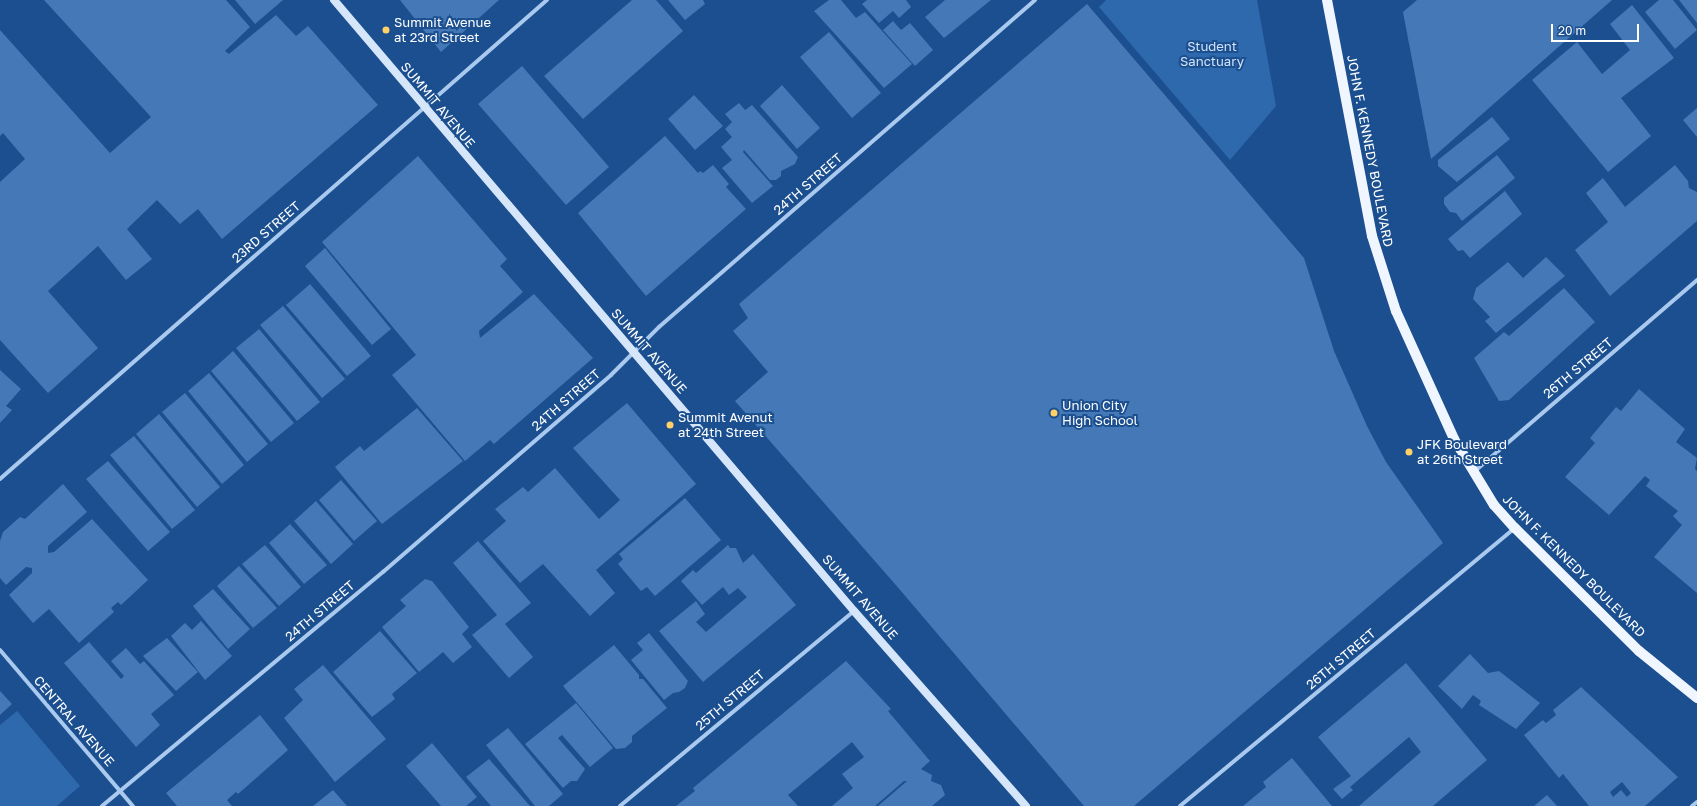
<!DOCTYPE html>
<html>
<head>
<meta charset="utf-8">
<style>
  body { margin:0 }
  #map { position:relative; width:1697px; height:806px; overflow:hidden; background:#1b4f8f; font-family:"Golos Text",sans-serif }
  div>[style] { position:absolute }
  .green>* { inset:0; background:#2e69ad }
  .building>* { inset:0; background:#4478b7 }
  .street>* { height:4px; margin:-2px; padding:0 2px; transform-origin:2px; border-radius:2px; background:#a9c9ee }
  .secondary>* { height:8px; margin:-4px; padding:0 4px; transform-origin:4px; border-radius:4px; background:#d6e6fa }
  .primary>* { height:10px; margin:-5px; padding:0 5px; transform-origin:5px; border-radius:5px; background:#f0f6ff }
  .dots>* { width:11px; height:11px; translate:-50% -50%; box-sizing:border-box; border:2px solid #1b4f8f; border-radius:50% }
  span { translate:-50% -50%; white-space:nowrap; text-align:center; line-height:1.15; -webkit-text-stroke:4px #1b4f8f; paint-order:stroke }
  .poi-label { font-size:13px; color:#fff }
  .left { translate:0 -50%; text-align:left }
  .park-label { font-size:13px; color:#cfe3fa }
  .street-label { font-size:13px; color:#fff }
  .scale { position:absolute; left:1551px; top:24px; width:88px; height:18px; box-sizing:border-box; border:2px solid #fff; border-top:0; padding-left:5px; font-size:12px; line-height:14px; white-space:nowrap; color:#fff; -webkit-text-stroke:3px #1b4f8f; paint-order:stroke }
</style>
</head>
<body>
<div id="map">
  <div class="green">
    <div style="clip-path:polygon(1106px 0,1257px 0,1276px 106px,1230px 160px,1099px 7px)"></div>
    <div style="clip-path:polygon(17px 711px,80px 786px,57px 806px,0 806px,0 725px)"></div>
  </div>
  <div class="building">
    <div style="clip-path:polygon(44px 0,226px 0,250px 27px,225px 51px,229px 54px,276px 15px,296px 36px,308px 26px,378px 105px,222px 239px,198px 209px,180px 224px,157px 200px,127px 229px,152px 259px,126px 280px,98px 246px,48px 291px,98px 348px,48px 393px,0 340px,0 182px,25px 159px,3px 133px,0 136px,0 30px,110px 153px,151px 117px)"></div>
    <div style="clip-path:polygon(235px 0,283px 0,255px 24px)"></div>
    <div style="clip-path:polygon(400px 0,499px 0,441px 52px)"></div>
    <div style="clip-path:polygon(632px 0,656px 0,683px 31px,583px 119px,544px 76px)"></div>
    <div style="clip-path:polygon(668px 0,703px 0,705px 4px,685px 20px)"></div>
    <div style="clip-path:polygon(829px 0,841px 0,856px 18px,865px 12px,912px 64px,884px 88px,814px 11px)"></div>
    <div style="clip-path:polygon(867px 0,906px 0,911px 7px,899px 18px,893px 11px,879px 23px,862px 4px)"></div>
    <div style="clip-path:polygon(945px 0,991px 0,944px 38px,925px 17px)"></div>
    <div style="clip-path:polygon(1417px 0,1612px 0,1431px 159px,1403px 12px)"></div>
    <div style="clip-path:polygon(1659px 0,1673px 0,1697px 30px,1675px 49px,1645px 12px)"></div>
    <div style="clip-path:polygon(1679px 0,1697px 0,1697px 23px)"></div>
    <div style="clip-path:polygon(1087px 4px,1304px 258px,1334px 351px,1367px 426px,1386px 462px,1443px 543px,1134px 806px,1084px 806px,901px 591px,735px 401px,768px 372px,733px 331px,748px 318px,739px 304px)"></div>
    <div style="clip-path:polygon(1632px 5px,1674px 58px,1621px 98px,1651px 136px,1608px 172px,1532px 80px,1577px 42px,1602px 74px,1630px 50px,1610px 24px)"></div>
    <div style="clip-path:polygon(893px 21px,901px 30px,910px 23px,933px 50px,915px 66px,883px 30px)"></div>
    <div style="clip-path:polygon(829px 32px,881px 93px,852px 118px,800px 57px)"></div>
    <div style="clip-path:polygon(522px 66px,609px 167px,566px 205px,478px 104px)"></div>
    <div style="clip-path:polygon(782px 85px,820px 128px,797px 149px,760px 106px)"></div>
    <div style="clip-path:polygon(694px 95px,723px 126px,695px 150px,668px 119px)"></div>
    <div style="clip-path:polygon(739px 103px,745px 110px,752px 105px,798px 157px,795px 164px,781px 171px,781px 176px,776px 180px,770px 180px,744px 150px,743px 152px,773px 186px,752px 203px,722px 168px,732px 160px,721px 147px,732px 137px,725px 129px,732px 122px,725px 114px)"></div>
    <div style="clip-path:polygon(1697px 108px,1697px 137px,1683px 120px)"></div>
    <div style="clip-path:polygon(1492px 117px,1510px 139px,1457px 182px,1438px 166px,1438px 160px)"></div>
    <div style="clip-path:polygon(665px 136px,698px 173px,700px 171px,703px 173px,713px 165px,729px 184px,726px 187px,746px 209px,646px 296px,578px 213px)"></div>
    <div style="clip-path:polygon(1497px 155px,1515px 178px,1462px 221px,1456px 213px,1450px 212px,1444px 204px,1444px 198px)"></div>
    <div style="clip-path:polygon(418px 156px,507px 259px,500px 266px,523px 292px,479px 331px,480px 338px,534px 294px,593px 358px,494px 444px,490px 440px,465px 461px,392px 375px,416px 355px,322px 242px)"></div>
    <div style="clip-path:polygon(1675px 165px,1688px 181px,1689px 188px,1697px 192px,1697px 221px,1610px 296px,1575px 250px,1608px 222px,1586px 193px,1603px 178px,1625px 207px)"></div>
    <div style="clip-path:polygon(1505px 191px,1522px 214px,1470px 258px,1463px 250px,1458px 251px,1448px 239px)"></div>
    <div style="clip-path:polygon(325px 248px,391px 329px,372px 345px,305px 266px)"></div>
    <div style="clip-path:polygon(1546px 257px,1565px 276px,1496px 333px,1485px 321px,1490px 317px,1473px 299px,1476px 288px,1508px 262px,1523px 278px)"></div>
    <div style="clip-path:polygon(310px 284px,371px 356px,347px 376px,286px 305px)"></div>
    <div style="clip-path:polygon(1564px 288px,1595px 322px,1509px 400px,1499px 401px,1474px 358px,1504px 332px,1509px 336px)"></div>
    <div style="clip-path:polygon(283px 306px,345px 379px,322px 398px,260px 325px)"></div>
    <div style="clip-path:polygon(259px 329px,320px 402px,297px 421px,236px 348px)"></div>
    <div style="clip-path:polygon(233px 351px,294px 423px,271px 442px,211px 371px)"></div>
    <div style="clip-path:polygon(0 370px,21px 389px,6px 406px,12px 410px,0 423px)"></div>
    <div style="clip-path:polygon(209px 373px,268px 444px,247px 462px,188px 391px)"></div>
    <div style="clip-path:polygon(1639px 389px,1685px 429px,1676px 442px,1697px 458px,1695px 469px,1697px 471px,1697px 593px,1654px 557px,1682px 525px,1673px 516px,1678px 511px,1646px 486px,1650px 480px,1645px 476px,1609px 515px,1565px 477px,1595px 443px,1590px 438px,1616px 407px,1621px 411px)"></div>
    <div style="clip-path:polygon(185px 393px,244px 465px,222px 484px,162px 412px)"></div>
    <div style="clip-path:polygon(627px 403px,696px 484px,596px 570px,615px 593px,590px 616px,543px 564px,520px 583px,483px 541px,506px 521px,495px 509px,523px 487px,528px 492px,555px 468px,599px 519px,620px 500px,573px 448px)"></div>
    <div style="clip-path:polygon(417px 408px,463px 461px,382px 524px,335px 467px,360px 446px,364px 451px)"></div>
    <div style="clip-path:polygon(159px 414px,220px 487px,197px 507px,136px 434px)"></div>
    <div style="clip-path:polygon(134px 436px,195px 510px,172px 529px,110px 455px)"></div>
    <div style="clip-path:polygon(108px 461px,170px 532px,148px 551px,86px 479px)"></div>
    <div style="clip-path:polygon(341px 480px,377px 521px,354px 541px,319px 500px)"></div>
    <div style="clip-path:polygon(63px 484px,87px 512px,48px 546px,48px 553px,54px 552px,92px 519px,148px 580px,121px 605px,118px 602px,111px 608px,114px 612px,79px 643px,49px 609px,33px 623px,9px 595px,32px 573px,32px 568px,26px 567px,6px 585px,0 578px,0 541px,3px 532px,20px 517px,25px 519px)"></div>
    <div style="clip-path:polygon(685px 498px,721px 540px,655px 596px,647px 587px,641px 591px,618px 564px,623px 559px,619px 554px)"></div>
    <div style="clip-path:polygon(316px 501px,353px 544px,331px 564px,294px 521px)"></div>
    <div style="clip-path:polygon(290px 524px,327px 565px,304px 584px,269px 543px)"></div>
    <div style="clip-path:polygon(478px 541px,531px 603px,505px 624px,533px 657px,509px 678px,472px 635px,497px 615px,453px 563px)"></div>
    <div style="clip-path:polygon(265px 545px,301px 587px,279px 606px,242px 564px)"></div>
    <div style="clip-path:polygon(728px 545px,730px 548px,736px 548px,743px 563px,753px 554px,796px 605px,703px 682px,659px 631px,696px 601px,705px 614px,696px 622px,706px 632px,747px 597px,738px 588px,729px 595px,723px 587px,702px 605px,681px 581px,693px 570px,696px 573px)"></div>
    <div style="clip-path:polygon(239px 566px,277px 608px,253px 628px,217px 586px)"></div>
    <div style="clip-path:polygon(425px 579px,432px 581px,469px 627px,462px 634px,472px 647px,453px 663px,443px 652px,419px 672px,382px 627px,406px 606px,400px 600px)"></div>
    <div style="clip-path:polygon(213px 589px,250px 629px,228px 649px,193px 606px)"></div>
    <div style="clip-path:polygon(201px 621px,232px 656px,205px 680px,171px 636px,185px 623px,192px 630px)"></div>
    <div style="clip-path:polygon(380px 631px,417px 673px,392px 694px,395px 699px,372px 717px,333px 672px)"></div>
    <div style="clip-path:polygon(649px 633px,688px 681px,685px 688px,679px 692px,673px 693px,664px 700px,631px 660px,643px 650px,637px 643px)"></div>
    <div style="clip-path:polygon(167px 638px,198px 672px,176px 691px,143px 656px)"></div>
    <div style="clip-path:polygon(89px 642px,121px 679px,124px 676px,111px 661px,126px 648px,140px 664px,144px 661px,174px 695px,151px 714px,160px 725px,136px 747px,64px 663px)"></div>
    <div style="clip-path:polygon(614px 645px,639px 675px,639px 679px,643px 679px,667px 708px,632px 736px,632px 742px,625px 748px,616px 749px,563px 686px)"></div>
    <div style="clip-path:polygon(1470px 654px,1488px 673px,1499px 671px,1540px 703px,1516px 729px,1479px 705px,1481px 701px,1473px 695px,1462px 709px,1438px 686px)"></div>
    <div style="clip-path:polygon(846px 661px,891px 709px,888px 711px,930px 761px,921px 769px,932px 775px,931px 781px,941px 785px,945px 795px,932px 806px,878px 806px,907px 781px,904px 781px,875px 806px,832px 806px,853px 788px,842px 774px,864px 757px,852px 742px,788px 795px,798px 806px,676px 806px,695px 791px,693px 788px)"></div>
    <div style="clip-path:polygon(1406px 663px,1487px 760px,1433px 806px,1359px 806px,1421px 752px,1409px 737px,1350px 787px,1353px 790px,1342px 799px,1333px 789px,1351px 776px,1318px 737px)"></div>
    <div style="clip-path:polygon(323px 665px,386px 739px,335px 782px,284px 718px,303px 700px,294px 689px)"></div>
    <div style="clip-path:polygon(evenodd,1581px 687px,1678px 777px,1645px 806px,1589px 806px,1563px 774px,1559px 778px,1524px 735px,1543px 720px,1546px 723px,1556px 715px,1553px 710px,1581px 687px,1622px 782px,1631px 793px,1627px 797px,1621px 790px,1613px 797px,1610px 792px,1622px 782px)"></div>
    <div style="clip-path:polygon(0 691px,12px 704px,0 715px)"></div>
    <div style="clip-path:polygon(576px 703px,613px 748px,590px 767px,562px 735px,558px 738px,585px 769px,577px 781px,571px 781px,563px 788px,525px 744px)"></div>
    <div style="clip-path:polygon(260px 715px,288px 750px,238px 794px,236px 792px,227px 800px,232px 806px,177px 806px,166px 793px)"></div>
    <div style="clip-path:polygon(508px 728px,563px 794px,549px 806px,535px 806px,486px 745px)"></div>
    <div style="clip-path:polygon(432px 743px,477px 797px,466px 806px,441px 806px,406px 766px)"></div>
    <div style="clip-path:polygon(1292px 758px,1332px 806px,1243px 806px,1266px 787px,1263px 782px)"></div>
    <div style="clip-path:polygon(489px 759px,530px 806px,491px 806px,466px 777px)"></div>
    <div style="clip-path:polygon(333px 790px,347px 806px,313px 806px)"></div>
    <div style="clip-path:polygon(1547px 795px,1557px 806px,1534px 806px)"></div>
  </div>
  <div class="street">
    <div style="left:1475px;top:471px;width:293px;rotate:-40.7deg"></div>
    <div style="left:0;top:479px;width:727px;rotate:-41.21deg"></div>
    <div style="left:0;top:650px;width:205px;rotate:49.6deg"></div>
    <div style="left:102px;top:806px;width:366px;rotate:-39.8deg"></div>
    <div style="left:383px;top:572px;width:301px;rotate:-40.8deg"></div>
    <div style="left:611px;top:375px;width:68px;rotate:-45deg"></div>
    <div style="left:659px;top:327px;width:498px;rotate:-41deg"></div>
    <div style="left:620px;top:806px;width:305px;rotate:-39.8deg"></div>
    <div style="left:1180px;top:806px;width:434px;rotate:-39.7deg"></div>
    <div style="left:1692px;top:806px;width:6px;rotate:-39deg"></div>
  </div>
  <div class="secondary">
    <div style="left:334px;top:0;width:802px;rotate:49.6deg"></div>
    <div style="left:854px;top:611px;width:260px;rotate:48.6deg"></div>
  </div>
  <div class="primary">
    <div style="left:1327px;top:0;width:240px;rotate:79.2deg"></div>
    <div style="left:1372px;top:236px;width:79px;rotate:72.3deg"></div>
    <div style="left:1396px;top:311px;width:141px;rotate:65.6deg"></div>
    <div style="left:1454px;top:439px;width:77px;rotate:58.8deg"></div>
    <div style="left:1494px;top:505px;width:31px;rotate:48deg"></div>
    <div style="left:1515px;top:528px;width:175px;rotate:44.8deg"></div>
    <div style="left:1639px;top:651px;width:75px;rotate:39deg"></div>
  </div>
  <div class="dots">
    <div style="left:386px;top:30px;background:#ffd166"></div>
    <div style="left:1054px;top:413px;background:#ffd166"></div>
    <div style="left:670px;top:425px;background:#ffd166"></div>
    <div style="left:1409px;top:452px;background:#ffd166"></div>
  </div>
  <div class="poi-label">
    <span class="left" style="left:394px;top:30px">Summit Avenue<br>at 23rd Street</span>
    <span class="left" style="left:1062px;top:413px">Union City<br>High School</span>
    <span class="left" style="left:678px;top:425px">Summit Avenut<br>at 24th Street</span>
    <span class="left" style="left:1417px;top:452px">JFK Boulevard<br>at 26th Street</span>
  </div>
  <div class="park-label">
    <span style="left:1212px;top:54px">Student<br>Sanctuary</span>
  </div>
  <div class="street-label">
    <span style="left:438px;top:105px;rotate:50deg">SUMMIT AVENUE</span>
    <span style="left:1370px;top:151px;rotate:79deg">JOHN F. KENNEDY BOULEVARD</span>
    <span style="left:808px;top:184px;rotate:-41deg">24TH STREET</span>
    <span style="left:266px;top:232px;rotate:-41deg">23RD STREET</span>
    <span style="left:649px;top:351px;rotate:49deg">SUMMIT AVENUE</span>
    <span style="left:1578px;top:368px;rotate:-40deg">26TH STREET</span>
    <span style="left:566px;top:400px;rotate:-41deg">24TH STREET</span>
    <span style="left:1574px;top:566px;rotate:45deg">JOHN F. KENNEDY BOULEVARD</span>
    <span style="left:860px;top:597px;rotate:49deg">SUMMIT AVENUE</span>
    <span style="left:320px;top:611px;rotate:-40deg">24TH STREET</span>
    <span style="left:1341px;top:659px;rotate:-40deg">26TH STREET</span>
    <span style="left:730px;top:700px;rotate:-40deg">25TH STREET</span>
    <span style="left:74px;top:721px;rotate:49deg">CENTRAL AVENUE</span>
  </div>
  <div class="scale">20 m</div>
</div>
</body>
</html>
